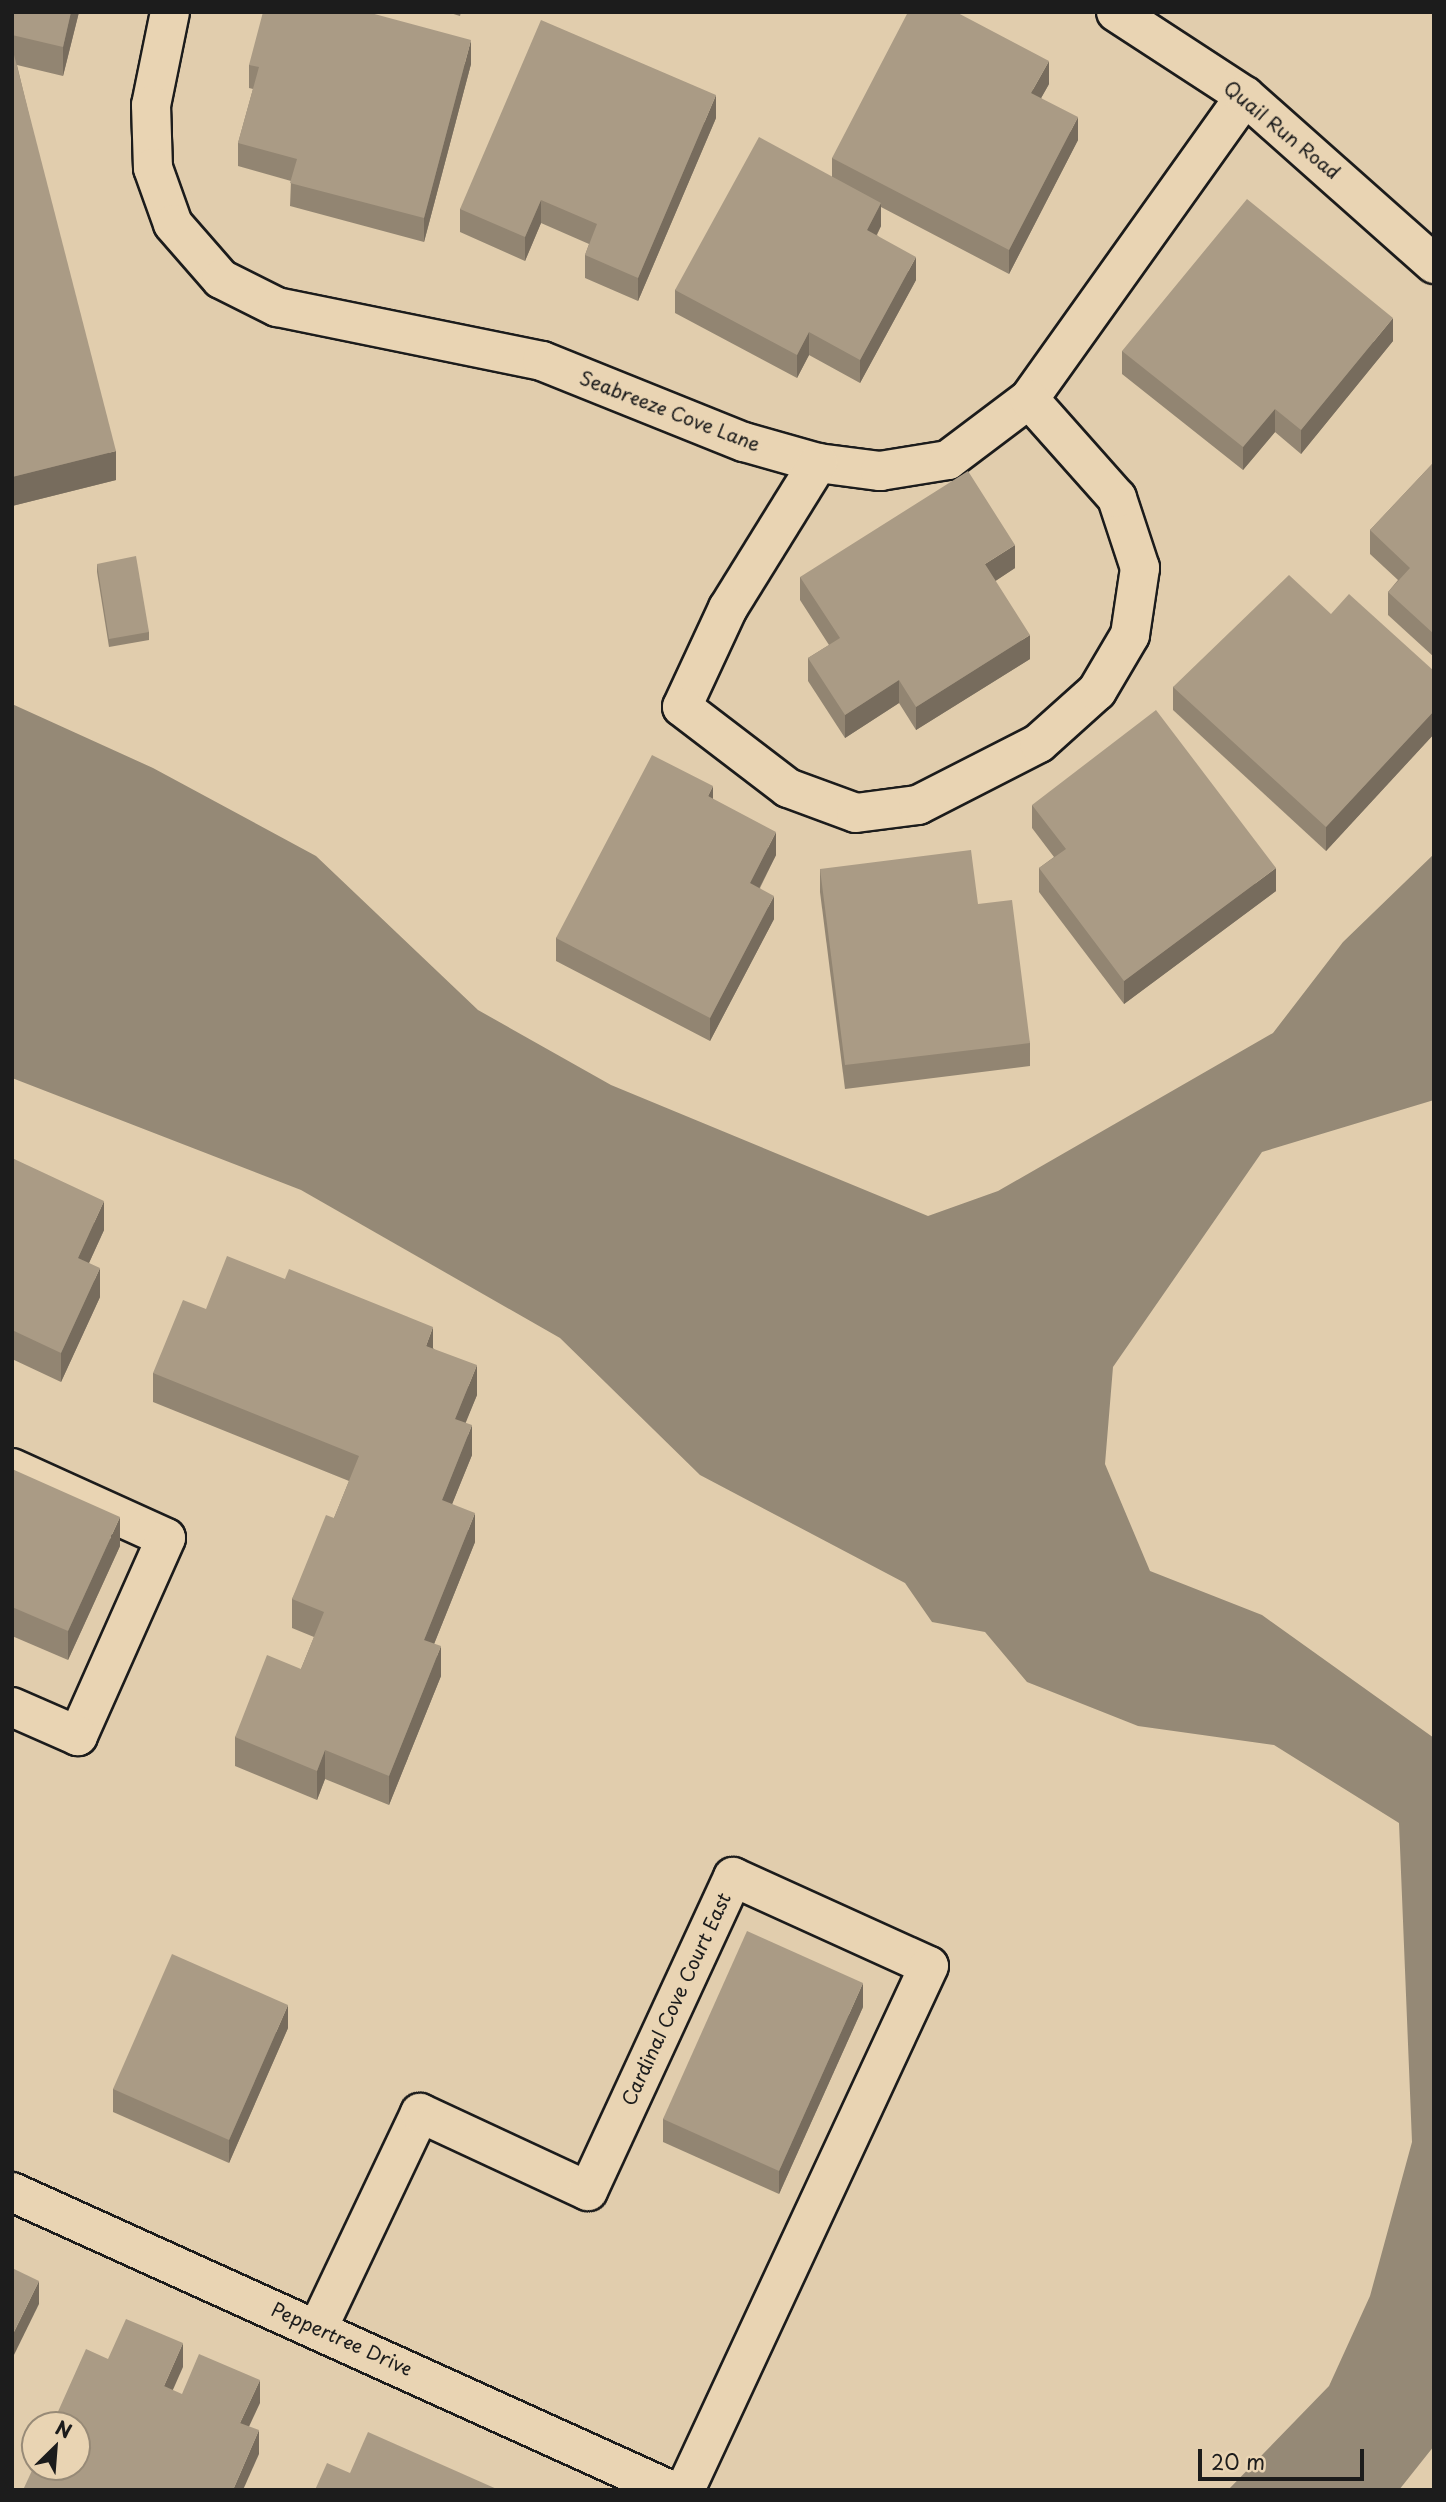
<!DOCTYPE html>
<html>
<head>
<meta charset="utf-8">
<style>
  body { margin:0 }
  #map { position:relative; width:1446px; height:2502px; overflow:hidden; background:#e1cdad; font-family:"Playpen Sans",sans-serif }
  div>[style] { position:absolute }
  .water>* { inset:0; background:#958976 }
  .roads { filter:drop-shadow(2px 0 #1c1c1c) drop-shadow(-2px 0 #1c1c1c) drop-shadow(0 2px #1c1c1c) drop-shadow(0 -2px #1c1c1c) }
  .minor>* { height:38px; margin:-19px; padding:0 19px; transform-origin:19px; border-radius:19px; background:#e9d4b3 }
  .wall>* { inset:0; background:#928572 }
  .shaded-wall>* { inset:0; background:#776c5d }
  .building>* { inset:0; background:#aa9b85 }
  span { translate:-50% -50%; white-space:nowrap; text-align:center; line-height:1.15; -webkit-text-stroke:5px #e9d4b3; paint-order:stroke }
  .street-label { font-size:19px; color:#1c1c1c }
  .frame { position:absolute; inset:0; border:14px solid #1c1c1c; pointer-events:none }
  .north { position:absolute; left:21px; top:2411px; width:70px; height:70px; box-sizing:border-box; background:#e9d4b3; border:2px solid #978a77; border-radius:50%; rotate:25deg; font-size:19px; font-weight:700; line-height:28px; text-align:center; color:#1c1c1c }
  .north::after { content:''; display:block; margin:auto; width:24px; height:32px; background:#1c1c1c; clip-path:polygon(50% 0,100% 100%,50% 72%,0 100%) }
  .scale { position:absolute; left:1198px; top:2449px; width:166px; height:32px; box-sizing:border-box; border:4px solid #1c1c1c; border-top:0; padding-left:9px; font-size:21px; line-height:24px; white-space:nowrap; color:#1c1c1c; -webkit-text-stroke:5px #e9d4b3; paint-order:stroke }
</style>
</head>
<body>
<div id="map">
  <div class="water">
    <div style="clip-path:polygon(12px 704px,153px 768px,316px 856px,478px 1010px,611px 1085px,928px 1216px,998px 1191px,1273px 1033px,1343px 942px,1434px 854px,1434px 1100px,1262px 1152px,1113px 1367px,1105px 1464px,1150px 1571px,1262px 1615px,1434px 1738px,1434px 2446px,1399px 2490px,1228px 2490px,1329px 2386px,1370px 2296px,1412px 2142px,1399px 1823px,1274px 1745px,1138px 1726px,1027px 1682px,985px 1632px,932px 1622px,905px 1583px,700px 1475px,560px 1338px,301px 1190px,12px 1078px)"></div>
  </div>
  <div class="roads">
    <div class="minor">
      <div style="left:170px;top:12px;width:95px;rotate:101.5deg"></div>
      <div style="left:151px;top:105px;width:63px;rotate:88.2deg"></div>
      <div style="left:153px;top:168px;width:59px;rotate:70.3deg"></div>
      <div style="left:173px;top:224px;width:73px;rotate:48.9deg"></div>
      <div style="left:221px;top:279px;width:63px;rotate:26.6deg"></div>
      <div style="left:277px;top:307px;width:270px;rotate:11.5deg"></div>
      <div style="left:542px;top:361px;width:218px;rotate:21.9deg"></div>
      <div style="left:744px;top:442px;width:77px;rotate:15.8deg"></div>
      <div style="left:818px;top:463px;width:63px;rotate:7.4deg"></div>
      <div style="left:880px;top:471px;width:69px;rotate:-9.2deg"></div>
      <div style="left:948px;top:460px;width:101px;rotate:-37deg"></div>
      <div style="left:1029px;top:399px;width:372px;rotate:-54.5deg"></div>
      <div style="left:1116px;top:12px;width:154px;rotate:33.1deg"></div>
      <div style="left:1245px;top:96px;width:253px;rotate:41.6deg"></div>
      <div style="left:818px;top:463px;width:171px;rotate:121.8deg"></div>
      <div style="left:728px;top:608px;width:109px;rotate:114.9deg"></div>
      <div style="left:682px;top:707px;width:133px;rotate:37.4deg"></div>
      <div style="left:788px;top:788px;width:72px;rotate:20.2deg"></div>
      <div style="left:856px;top:813px;width:63px;rotate:-7.4deg"></div>
      <div style="left:918px;top:805px;width:136px;rotate:-27.1deg"></div>
      <div style="left:1039px;top:743px;width:78px;rotate:-41.9deg"></div>
      <div style="left:1097px;top:691px;width:65px;rotate:-59.5deg"></div>
      <div style="left:1130px;top:635px;width:68px;rotate:-81.5deg"></div>
      <div style="left:1140px;top:568px;width:74px;rotate:-108.2deg"></div>
      <div style="left:1117px;top:498px;width:132px;rotate:-131.6deg"></div>
      <div style="left:12px;top:1468px;width:169px;rotate:24.4deg"></div>
      <div style="left:166px;top:1538px;width:217px;rotate:114deg"></div>
      <div style="left:78px;top:1736px;width:72px;rotate:-156.3deg"></div>
      <div style="left:12px;top:2192px;width:722px;rotate:24.37deg"></div>
      <div style="left:318px;top:2328px;width:238px;rotate:-64.6deg"></div>
      <div style="left:420px;top:2113px;width:185px;rotate:24.9deg"></div>
      <div style="left:588px;top:2191px;width:346px;rotate:-65.2deg"></div>
      <div style="left:733px;top:1877px;width:215px;rotate:24.4deg"></div>
      <div style="left:929px;top:1966px;width:578px;rotate:114.97deg"></div>
    </div>
  </div>
  <div class="wall">
    <div style="clip-path:polygon(12px 12px,79px 12px,63px 76px,17px 65px,116px 480px,12px 506px)"></div>
    <div style="clip-path:polygon(447px 12px,461px 12px,460px 16px)"></div>
    <div style="clip-path:polygon(471px 64px,424px 242px,290px 206px,291px 181px,238px 166px,238px 143px,253px 89px,249px 88px,249px 65px)"></div>
    <div style="clip-path:polygon(1049px 84px,1041px 98px,1078px 140px,1009px 274px,881px 207px,881px 226px,877px 235px,916px 280px,860px 383px,809px 355px,797px 378px,675px 313px,675px 290px,832px 177px,832px 158px)"></div>
    <div style="clip-path:polygon(716px 118px,638px 301px,585px 278px,585px 255px,589px 244px,541px 223px,525px 261px,460px 232px,460px 209px)"></div>
    <div style="clip-path:polygon(1393px 341px,1301px 454px,1275px 432px,1243px 470px,1122px 374px,1122px 351px)"></div>
    <div style="clip-path:polygon(1434px 462px,1434px 657px,1388px 615px,1388px 592px,1398px 580px,1370px 554px,1370px 530px)"></div>
    <div style="clip-path:polygon(97px 564px,149px 632px,149px 640px,109px 647px,97px 572px)"></div>
    <div style="clip-path:polygon(1015px 568px,995px 581px,1030px 659px,916px 730px,899px 703px,845px 738px,808px 681px,808px 658px,829px 645px,800px 600px,800px 577px)"></div>
    <div style="clip-path:polygon(1331px 614px,1434px 671px,1434px 734px,1326px 851px,1173px 710px,1173px 687px)"></div>
    <div style="clip-path:polygon(713px 799px,776px 855px,760px 888px,774px 919px,710px 1041px,556px 961px,556px 938px)"></div>
    <div style="clip-path:polygon(1032px 805px,1276px 891px,1124px 1004px,1039px 892px,1039px 868px,1054px 857px,1032px 828px)"></div>
    <div style="clip-path:polygon(820px 869px,978px 904px,1030px 1043px,1030px 1066px,845px 1089px,820px 892px)"></div>
    <div style="clip-path:polygon(12px 1158px,104px 1230px,89px 1263px,100px 1297px,61px 1382px,12px 1359px)"></div>
    <div style="clip-path:polygon(433px 1348px,477px 1395px,465px 1423px,472px 1455px,452px 1504px,475px 1542px,434px 1644px,441px 1676px,389px 1805px,325px 1779px,317px 1800px,235px 1766px,235px 1737px,301px 1669px,314px 1637px,292px 1628px,292px 1599px,334px 1518px,349px 1481px,153px 1402px,153px 1373px)"></div>
    <div style="clip-path:polygon(12px 1469px,120px 1546px,68px 1660px,12px 1636px)"></div>
    <div style="clip-path:polygon(863px 2007px,779px 2194px,663px 2142px,663px 2119px)"></div>
    <div style="clip-path:polygon(288px 2028px,229px 2163px,113px 2112px,113px 2089px)"></div>
  </div>
  <div class="shaded-wall">
    <div style="clip-path:polygon(71px 12px,79px 12px,63px 76px,63px 47px)"></div>
    <div style="clip-path:polygon(471px 40px,471px 64px,424px 242px,424px 218px)"></div>
    <div style="clip-path:polygon(1049px 61px,1049px 84px,1031px 116px,1031px 93px)"></div>
    <div style="clip-path:polygon(716px 95px,716px 118px,638px 301px,638px 278px)"></div>
    <div style="clip-path:polygon(1078px 117px,1078px 140px,1009px 274px,1009px 250px)"></div>
    <div style="clip-path:polygon(541px 200px,541px 223px,525px 261px,525px 237px)"></div>
    <div style="clip-path:polygon(881px 203px,881px 226px,867px 253px,867px 230px)"></div>
    <div style="clip-path:polygon(916px 257px,916px 280px,860px 383px,860px 360px)"></div>
    <div style="clip-path:polygon(1393px 318px,1393px 341px,1301px 454px,1301px 430px)"></div>
    <div style="clip-path:polygon(809px 332px,809px 355px,797px 378px,797px 355px)"></div>
    <div style="clip-path:polygon(1275px 409px,1275px 432px,1243px 470px,1243px 447px)"></div>
    <div style="clip-path:polygon(116px 451px,116px 480px,12px 506px,12px 477px)"></div>
    <div style="clip-path:polygon(1015px 545px,1015px 568px,985px 588px,985px 564px)"></div>
    <div style="clip-path:polygon(1030px 635px,1030px 659px,916px 730px,916px 707px)"></div>
    <div style="clip-path:polygon(899px 680px,899px 703px,845px 738px,845px 715px)"></div>
    <div style="clip-path:polygon(1434px 711px,1434px 734px,1326px 851px,1326px 827px)"></div>
    <div style="clip-path:polygon(713px 786px,713px 809px,708px 796px)"></div>
    <div style="clip-path:polygon(776px 832px,776px 855px,750px 906px,750px 883px)"></div>
    <div style="clip-path:polygon(1276px 868px,1276px 891px,1124px 1004px,1124px 981px)"></div>
    <div style="clip-path:polygon(774px 896px,774px 919px,710px 1041px,710px 1018px)"></div>
    <div style="clip-path:polygon(104px 1201px,104px 1230px,78px 1287px,78px 1258px)"></div>
    <div style="clip-path:polygon(100px 1268px,100px 1297px,61px 1382px,61px 1353px)"></div>
    <div style="clip-path:polygon(433px 1327px,433px 1356px,426px 1346px)"></div>
    <div style="clip-path:polygon(477px 1365px,477px 1395px,455px 1449px,455px 1419px)"></div>
    <div style="clip-path:polygon(472px 1425px,472px 1455px,442px 1529px,442px 1500px)"></div>
    <div style="clip-path:polygon(475px 1513px,475px 1542px,424px 1669px,424px 1640px)"></div>
    <div style="clip-path:polygon(120px 1517px,120px 1546px,68px 1660px,68px 1631px)"></div>
    <div style="clip-path:polygon(441px 1646px,441px 1676px,389px 1805px,389px 1776px)"></div>
    <div style="clip-path:polygon(325px 1750px,325px 1779px,317px 1800px,317px 1771px)"></div>
    <div style="clip-path:polygon(863px 1983px,863px 2007px,779px 2194px,779px 2171px)"></div>
    <div style="clip-path:polygon(288px 2005px,288px 2028px,229px 2163px,229px 2140px)"></div>
    <div style="clip-path:polygon(39px 2281px,39px 2304px,12px 2359px,12px 2336px)"></div>
    <div style="clip-path:polygon(183px 2343px,183px 2367px,164px 2410px,164px 2386px)"></div>
    <div style="clip-path:polygon(260px 2380px,260px 2403px,240px 2446px,240px 2423px)"></div>
    <div style="clip-path:polygon(259px 2430px,259px 2454px,243px 2490px,233px 2490px)"></div>
  </div>
  <div class="building">
    <div style="clip-path:polygon(12px 12px,71px 12px,63px 47px,12px 35px)"></div>
    <div style="clip-path:polygon(263px 12px,367px 12px,471px 40px,424px 218px,290px 183px,297px 159px,238px 143px,259px 67px,249px 65px)"></div>
    <div style="clip-path:polygon(908px 12px,956px 12px,1049px 61px,1031px 93px,1078px 117px,1009px 250px,832px 158px)"></div>
    <div style="clip-path:polygon(541px 20px,716px 95px,638px 278px,585px 255px,597px 224px,541px 200px,525px 237px,460px 209px)"></div>
    <div style="clip-path:polygon(12px 47px,116px 451px,12px 477px)"></div>
    <div style="clip-path:polygon(759px 137px,881px 203px,867px 230px,916px 257px,860px 360px,809px 332px,797px 355px,675px 290px)"></div>
    <div style="clip-path:polygon(1247px 199px,1393px 318px,1301px 430px,1275px 409px,1243px 447px,1122px 351px)"></div>
    <div style="clip-path:polygon(1434px 462px,1434px 634px,1388px 592px,1410px 568px,1370px 530px)"></div>
    <div style="clip-path:polygon(968px 471px,1015px 545px,985px 564px,1030px 635px,916px 707px,899px 680px,845px 715px,808px 658px,840px 638px,800px 577px)"></div>
    <div style="clip-path:polygon(136px 556px,149px 632px,109px 639px,97px 564px)"></div>
    <div style="clip-path:polygon(1289px 575px,1331px 614px,1349px 594px,1434px 671px,1434px 711px,1326px 827px,1173px 687px)"></div>
    <div style="clip-path:polygon(1156px 710px,1276px 868px,1124px 981px,1039px 868px,1066px 849px,1032px 805px)"></div>
    <div style="clip-path:polygon(652px 755px,713px 786px,708px 796px,776px 832px,750px 883px,774px 896px,710px 1018px,556px 938px)"></div>
    <div style="clip-path:polygon(971px 850px,978px 904px,1012px 900px,1030px 1043px,845px 1065px,820px 869px)"></div>
    <div style="clip-path:polygon(12px 1158px,104px 1201px,78px 1258px,100px 1268px,61px 1353px,12px 1330px)"></div>
    <div style="clip-path:polygon(227px 1256px,285px 1279px,289px 1269px,433px 1327px,426px 1346px,477px 1365px,455px 1419px,472px 1425px,442px 1500px,475px 1513px,424px 1640px,441px 1646px,389px 1776px,325px 1750px,317px 1771px,235px 1737px,267px 1655px,301px 1669px,324px 1612px,292px 1599px,326px 1515px,334px 1518px,359px 1456px,153px 1373px,183px 1300px,206px 1309px)"></div>
    <div style="clip-path:polygon(12px 1469px,120px 1517px,68px 1631px,12px 1607px)"></div>
    <div style="clip-path:polygon(747px 1931px,863px 1983px,779px 2171px,663px 2119px)"></div>
    <div style="clip-path:polygon(172px 1954px,288px 2005px,229px 2140px,113px 2089px)"></div>
    <div style="clip-path:polygon(12px 2268px,39px 2281px,12px 2336px)"></div>
    <div style="clip-path:polygon(126px 2319px,183px 2343px,164px 2386px,182px 2394px,199px 2354px,260px 2380px,240px 2423px,259px 2430px,233px 2490px,23px 2490px,35px 2464px,35px 2467px,77px 2467px,77px 2425px,52px 2425px,86px 2349px,108px 2359px)"></div>
    <div style="clip-path:polygon(368px 2432px,499px 2490px,315px 2490px,327px 2463px,350px 2473px)"></div>
  </div>
  <div class="street-label">
    <span style="left:1282px;top:130px;rotate:39deg">Quail Run Road</span>
    <span style="left:670px;top:411px;rotate:21deg">Seabreeze Cove Lane</span>
    <span style="left:676px;top:1999px;rotate:-65deg">Cardinal Cove Court East</span>
    <span style="left:342px;top:2339px;rotate:24deg">Peppertree Drive</span>
  </div>
  <div class="frame"></div>
  <div class="north">N</div>
  <div class="scale">20 m</div>
</div>
</body>
</html>
